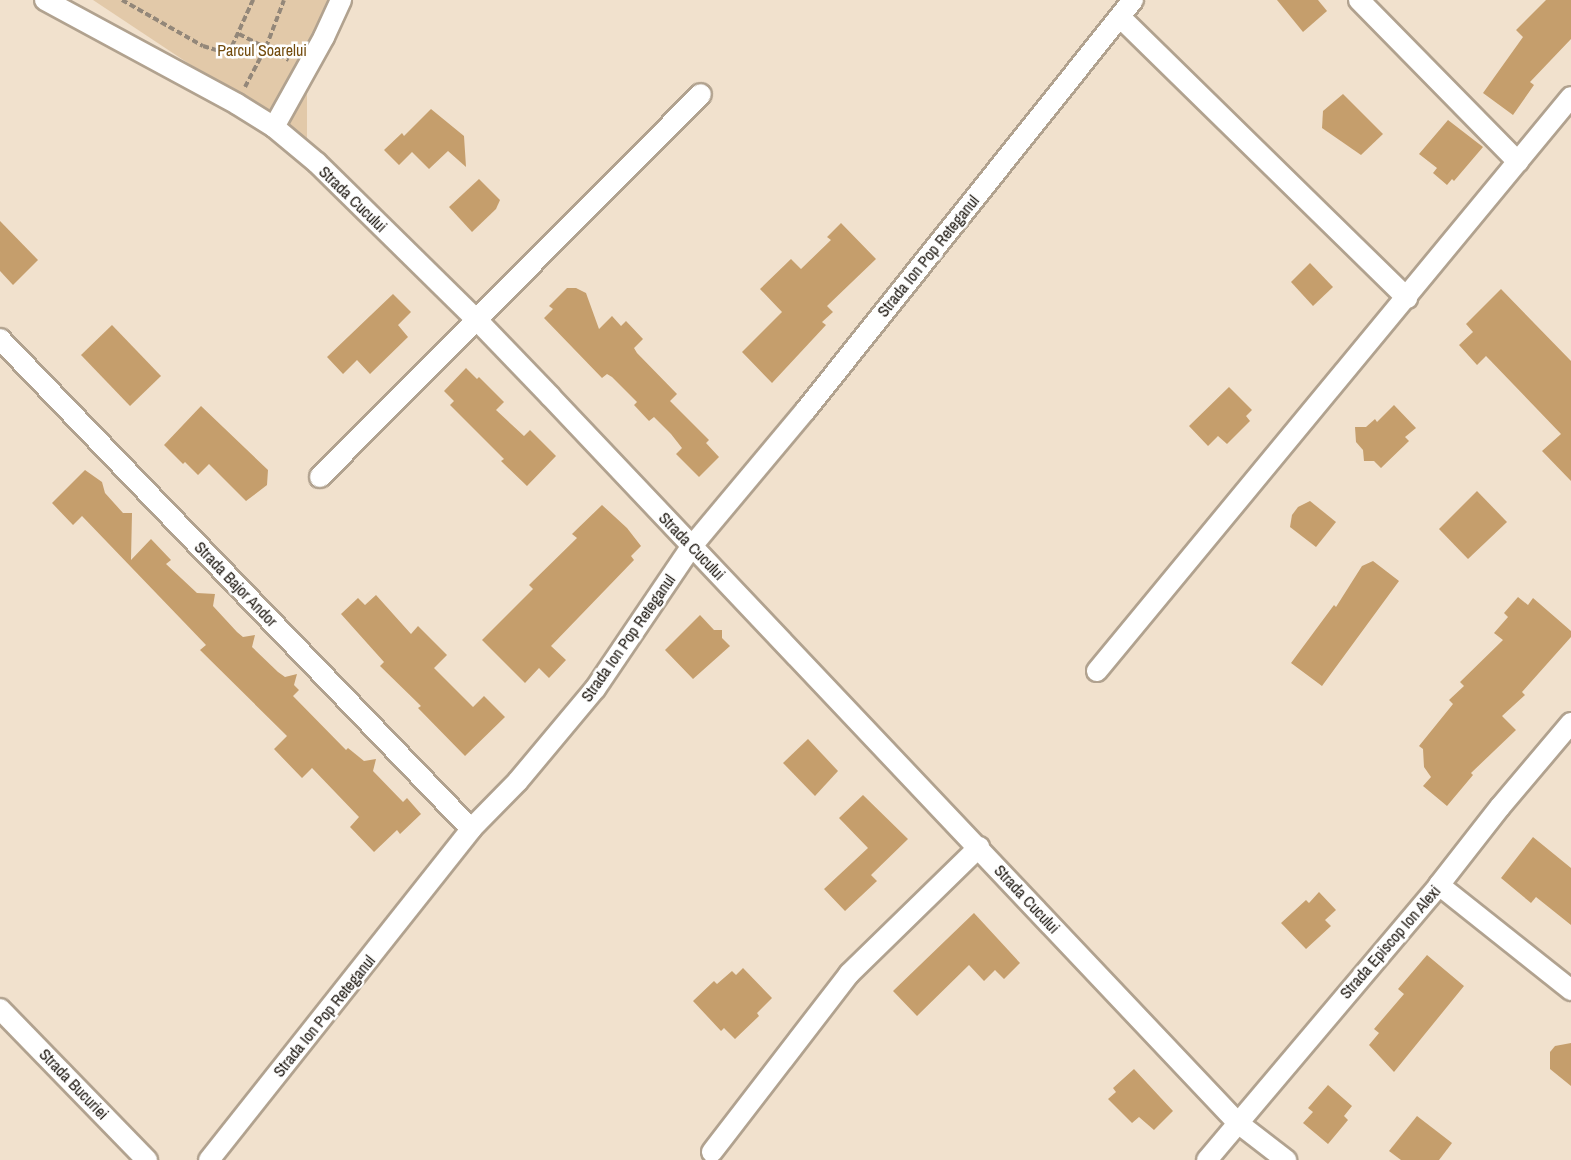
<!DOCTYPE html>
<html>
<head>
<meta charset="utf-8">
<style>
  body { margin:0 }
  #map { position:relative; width:1571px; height:1160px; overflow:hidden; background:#f1e1cd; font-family:"Archivo Narrow",sans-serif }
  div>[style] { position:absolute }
  .green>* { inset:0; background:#e2c9a9 }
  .building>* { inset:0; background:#c59e6c }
  .path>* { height:4px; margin-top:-2px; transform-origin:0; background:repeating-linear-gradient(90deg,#938779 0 6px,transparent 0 9px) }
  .roads { filter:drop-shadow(2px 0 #b1a28f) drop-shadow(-2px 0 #b1a28f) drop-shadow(0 2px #b1a28f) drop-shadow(0 -2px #b1a28f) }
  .minor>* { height:20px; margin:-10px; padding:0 10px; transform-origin:10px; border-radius:10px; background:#fff }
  span { translate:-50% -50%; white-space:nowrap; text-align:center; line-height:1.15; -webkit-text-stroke:5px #fff; paint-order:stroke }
  .park-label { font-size:16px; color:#734c0e }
  .street-label { font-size:16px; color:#1b150e }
</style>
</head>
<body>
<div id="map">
  <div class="green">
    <div style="clip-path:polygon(93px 0,343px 0,307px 76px,307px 142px)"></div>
  </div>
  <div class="building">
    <div style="clip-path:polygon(1277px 0,1318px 0,1327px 11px,1303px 32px)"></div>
    <div style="clip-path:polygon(1546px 0,1571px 0,1571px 39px,1530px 82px,1534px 85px,1513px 115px,1483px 93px,1523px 37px,1516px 30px)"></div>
    <div style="clip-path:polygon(1343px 94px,1383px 134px,1361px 155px,1322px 128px,1323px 111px)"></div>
    <div style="clip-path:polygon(431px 109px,464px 136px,466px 167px,448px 151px,429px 169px,412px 152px,399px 165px,384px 150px,402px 133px,404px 136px)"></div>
    <div style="clip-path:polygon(1448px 120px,1483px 147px,1454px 181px,1452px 179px,1447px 185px,1433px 173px,1437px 168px,1419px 154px)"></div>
    <div style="clip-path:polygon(479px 179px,500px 200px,496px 209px,472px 232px,449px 207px)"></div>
    <div style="clip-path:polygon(0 221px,38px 260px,13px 285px,0 271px)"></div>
    <div style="clip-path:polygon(841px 223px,876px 259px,827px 306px,833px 312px,822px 322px,826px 325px,772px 383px,742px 352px,782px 312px,760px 289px,791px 259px,801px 269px,831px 240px,827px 237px)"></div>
    <div style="clip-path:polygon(1310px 263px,1333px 287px,1313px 306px,1291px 282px)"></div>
    <div style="clip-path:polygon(567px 288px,576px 288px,586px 293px,599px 329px,612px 316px,621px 326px,626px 321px,643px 339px,634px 348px,637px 353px,677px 394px,670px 401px,709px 440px,706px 443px,719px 457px,699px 477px,676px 454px,682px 448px,671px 434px,654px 417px,649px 421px,634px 405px,637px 402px,612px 377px,607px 374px,602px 378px,544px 318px,553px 309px,549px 306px)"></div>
    <div style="clip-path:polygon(1501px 289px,1571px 361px,1571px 481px,1542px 451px,1561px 434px,1486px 356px,1477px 365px,1459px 345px,1473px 332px,1466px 324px)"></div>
    <div style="clip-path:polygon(393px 294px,411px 312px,398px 325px,408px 337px,370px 374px,357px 360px,343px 374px,327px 357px)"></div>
    <div style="clip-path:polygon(112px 325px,161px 376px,130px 406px,81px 355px)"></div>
    <div style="clip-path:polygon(466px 368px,477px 379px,479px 377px,504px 402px,496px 410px,524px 436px,530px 430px,556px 456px,527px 486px,501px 461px,504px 459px,450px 405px,454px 401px,444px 391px)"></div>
    <div style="clip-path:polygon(1229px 387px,1252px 410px,1246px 416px,1250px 421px,1227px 444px,1218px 436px,1208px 446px,1189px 426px)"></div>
    <div style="clip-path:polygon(1394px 405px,1416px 428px,1405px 437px,1409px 441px,1381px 468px,1374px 461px,1364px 461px,1363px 450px,1356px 442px,1355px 427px,1366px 427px,1375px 419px,1377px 422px)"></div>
    <div style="clip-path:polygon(201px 406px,268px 470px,267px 485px,246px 501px,209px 464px,198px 475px,185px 462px,183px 464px,164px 445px)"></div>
    <div style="clip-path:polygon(85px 470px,102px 482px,105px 493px,123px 513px,132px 513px,131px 560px,151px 539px,171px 560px,166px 564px,197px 593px,215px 594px,213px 606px,237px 632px,243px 637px,255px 635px,252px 647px,278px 672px,285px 677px,297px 674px,294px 685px,299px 690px,293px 696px,346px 750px,348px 748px,364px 761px,376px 759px,373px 771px,403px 802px,407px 798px,421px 814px,400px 834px,397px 830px,374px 852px,350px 827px,359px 817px,312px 768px,302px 778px,274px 749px,287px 736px,200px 650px,206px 645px,82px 516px,73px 525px,52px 503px)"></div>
    <div style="clip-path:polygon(1477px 491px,1507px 522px,1468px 559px,1439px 529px)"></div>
    <div style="clip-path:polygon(1310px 501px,1336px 522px,1316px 547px,1290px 527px,1292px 515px,1298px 507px)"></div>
    <div style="clip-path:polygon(602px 505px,627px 528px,641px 546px,631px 556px,634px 560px,551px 646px,566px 660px,549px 678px,539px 668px,525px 683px,482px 640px,533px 589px,529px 585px,577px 538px,572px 534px)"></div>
    <div style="clip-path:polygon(1373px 561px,1399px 581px,1322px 686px,1291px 663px,1334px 605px,1336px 607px,1362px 566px)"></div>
    <div style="clip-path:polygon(376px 595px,411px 634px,418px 626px,447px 655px,434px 668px,473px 707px,484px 696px,505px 717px,465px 756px,418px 708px,421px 706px,380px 666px,384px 662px,341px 614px,358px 598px,365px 605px)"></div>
    <div style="clip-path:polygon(1518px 597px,1528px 605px,1533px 598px,1571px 631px,1571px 637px,1522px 692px,1525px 695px,1502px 716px,1516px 730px,1471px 773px,1473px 775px,1447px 806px,1423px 786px,1431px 777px,1424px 767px,1423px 749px,1419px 746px,1453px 704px,1449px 700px,1464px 686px,1460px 682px,1503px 640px,1494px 633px,1508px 617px,1504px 613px)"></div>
    <div style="clip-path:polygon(700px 615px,714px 630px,722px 630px,722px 638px,730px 646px,693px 679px,665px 650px)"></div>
    <div style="clip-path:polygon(808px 739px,838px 771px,815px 796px,783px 763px)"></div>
    <div style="clip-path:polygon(863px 795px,908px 839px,871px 875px,877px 881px,845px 911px,824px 889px,868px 848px,839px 818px)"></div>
    <div style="clip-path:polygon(1533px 837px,1571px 868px,1571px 925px,1536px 897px,1531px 903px,1501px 878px)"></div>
    <div style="clip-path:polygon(1319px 892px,1336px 910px,1325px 920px,1331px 926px,1306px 949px,1281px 923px,1306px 900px,1309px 903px)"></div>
    <div style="clip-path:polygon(974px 913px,1020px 963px,1004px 979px,995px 970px,984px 981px,969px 965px,917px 1016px,893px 991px)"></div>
    <div style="clip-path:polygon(1427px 955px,1464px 986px,1394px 1072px,1369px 1045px,1379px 1033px,1374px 1029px,1404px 994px,1398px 989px)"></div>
    <div style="clip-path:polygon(743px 968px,772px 998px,757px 1013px,759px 1016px,735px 1039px,724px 1028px,721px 1031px,693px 1001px,714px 981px,717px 984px,732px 971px,736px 975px)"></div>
    <div style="clip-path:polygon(1571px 1043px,1571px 1086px,1550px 1069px,1550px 1052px,1555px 1046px)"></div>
    <div style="clip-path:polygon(1134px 1069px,1173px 1111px,1154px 1130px,1139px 1117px,1132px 1123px,1108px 1099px,1116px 1092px,1113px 1088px)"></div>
    <div style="clip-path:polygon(1328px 1085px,1352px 1106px,1344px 1116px,1348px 1120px,1328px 1144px,1303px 1123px,1313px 1112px,1308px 1108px)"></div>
    <div style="clip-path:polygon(1417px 1116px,1452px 1143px,1439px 1160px,1401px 1160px,1389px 1151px)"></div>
  </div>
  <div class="path">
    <div style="left:122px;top:0;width:93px;rotate:29.6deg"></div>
    <div style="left:203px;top:46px;width:21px;rotate:17deg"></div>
    <div style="left:223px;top:52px;width:11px;rotate:-34deg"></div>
    <div style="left:232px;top:46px;width:51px;rotate:-65.5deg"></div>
    <div style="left:239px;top:34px;width:56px;rotate:27.5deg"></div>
    <div style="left:245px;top:87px;width:45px;rotate:-62.3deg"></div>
    <div style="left:266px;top:47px;width:50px;rotate:-69deg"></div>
  </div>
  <div class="roads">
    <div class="minor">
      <div style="left:45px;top:0;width:218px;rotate:28.4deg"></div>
      <div style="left:237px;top:104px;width:44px;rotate:31.9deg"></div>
      <div style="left:274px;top:127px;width:56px;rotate:39.9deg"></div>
      <div style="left:317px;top:163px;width:223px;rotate:44.5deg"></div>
      <div style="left:476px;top:319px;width:107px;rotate:46.1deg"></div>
      <div style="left:550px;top:396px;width:1001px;rotate:46.58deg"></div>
      <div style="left:1238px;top:1123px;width:61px;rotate:37.6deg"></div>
      <div style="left:1359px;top:0;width:227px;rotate:45.5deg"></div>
      <div style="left:1120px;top:17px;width:402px;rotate:44.4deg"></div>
      <div style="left:274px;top:127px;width:103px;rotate:-60.9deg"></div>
      <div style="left:324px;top:37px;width:41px;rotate:-65.3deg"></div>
      <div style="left:0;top:339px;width:680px;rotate:46.13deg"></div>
      <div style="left:320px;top:477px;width:540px;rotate:-45.15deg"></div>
      <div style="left:1097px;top:671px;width:744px;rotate:-50.45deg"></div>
      <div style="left:1439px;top:885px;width:169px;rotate:38.5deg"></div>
      <div style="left:0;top:1009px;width:211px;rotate:45.8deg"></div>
      <div style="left:712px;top:1152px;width:225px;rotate:-52.4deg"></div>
      <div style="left:849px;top:974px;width:182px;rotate:-44.3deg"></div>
      <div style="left:209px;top:1160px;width:422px;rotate:-51.6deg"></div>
      <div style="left:471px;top:829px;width:67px;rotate:-45.6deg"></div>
      <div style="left:518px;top:781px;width:120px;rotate:-50.1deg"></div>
      <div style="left:595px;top:689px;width:173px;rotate:-55.9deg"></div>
      <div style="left:692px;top:546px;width:176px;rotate:-50.1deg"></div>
      <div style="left:805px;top:411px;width:526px;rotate:-51.41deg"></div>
      <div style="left:1207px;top:1160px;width:360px;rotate:-49.8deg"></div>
      <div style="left:1439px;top:885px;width:99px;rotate:-52deg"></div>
      <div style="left:1500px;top:807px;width:110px;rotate:-49.8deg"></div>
    </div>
  </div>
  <div class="park-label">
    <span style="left:262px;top:50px">Parcul Soarelui</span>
  </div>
  <div class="street-label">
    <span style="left:353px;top:199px;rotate:44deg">Strada Cucului</span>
    <span style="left:928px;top:256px;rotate:-51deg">Strada Ion Pop Reteganul</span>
    <span style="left:692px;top:546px;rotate:46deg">Strada Cucului</span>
    <span style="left:236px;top:584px;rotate:46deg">Strada Bajor Andor</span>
    <span style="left:628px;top:638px;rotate:-55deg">Strada Ion Pop Reteganul</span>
    <span style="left:1027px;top:899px;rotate:47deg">Strada Cucului</span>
    <span style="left:1390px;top:942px;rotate:-49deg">Strada Episcop Ion Alexi</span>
    <span style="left:324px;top:1016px;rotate:-51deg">Strada Ion Pop Reteganul</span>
    <span style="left:74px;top:1084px;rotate:46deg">Strada Bucuriei</span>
  </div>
</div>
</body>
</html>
